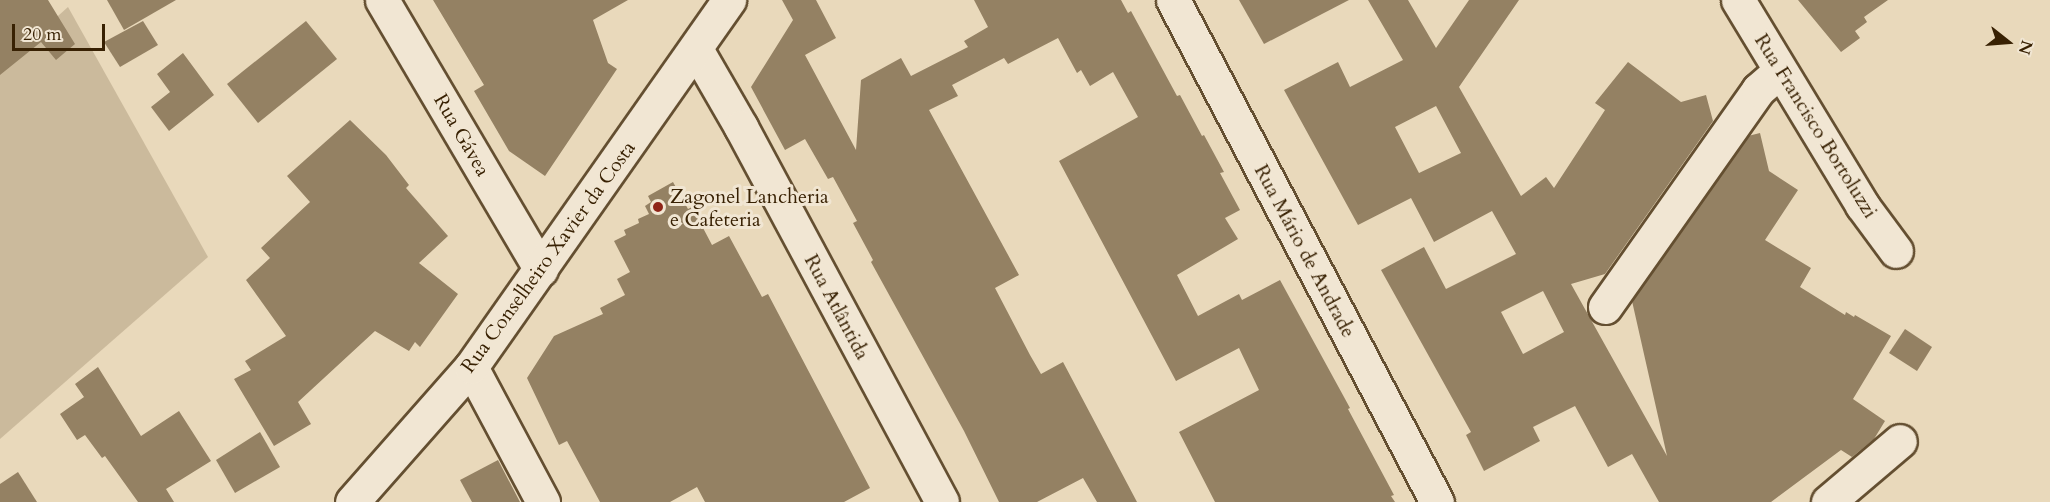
<!DOCTYPE html>
<html>
<head>
<meta charset="utf-8">
<style>
  body { margin:0 }
  #map { position:relative; width:2050px; height:502px; overflow:hidden; background:#e9d9bb; font-family:Cardo,serif }
  div>[style] { position:absolute }
  .green>* { inset:0; background:#cbba9c }
  .building>* { inset:0; background:#948163 }
  .roads { filter:drop-shadow(2px 0 #644f31) drop-shadow(-2px 0 #644f31) drop-shadow(0 2px #644f31) drop-shadow(0 -2px #644f31) }
  .street>* { height:33px; margin:-16.5px; padding:0 16.5px; transform-origin:16.5px; border-radius:16.5px; background:#f1e6d3 }
  .secondary>* { height:33px; margin:-16.5px; padding:0 16.5px; transform-origin:16.5px; border-radius:16.5px; background:#f1e6d3 }
  .dots>* { width:16px; height:16px; translate:-50% -50%; box-sizing:border-box; border:3px solid #f1e6d3; border-radius:50% }
  span { translate:-50% -50%; white-space:nowrap; text-align:center; line-height:1.15; -webkit-text-stroke:6px #f1e6d3; paint-order:stroke }
  .street-label { font-size:20px; color:#382103 }
  .poi-label { font-size:20px; color:#382103 }
  .left { translate:0 -50%; text-align:left }
  .north { position:absolute; left:1978px; top:12px; width:60px; height:60px; -webkit-text-stroke:4px #f1e6d3; paint-order:stroke; rotate:107deg; font-size:16px; font-weight:700; line-height:24px; text-align:center; color:#382103 }
  .north::after { content:''; display:block; margin:auto; width:21px; height:27px; background:#382103; clip-path:polygon(50% 0,100% 100%,50% 72%,0 100%) }
  .scale { position:absolute; left:12px; top:24px; width:93px; height:27px; box-sizing:border-box; border:3px solid #382103; border-top:0; padding-left:8px; font-size:18px; line-height:21px; white-space:nowrap; color:#382103; -webkit-text-stroke:4px #f1e6d3; paint-order:stroke }
</style>
</head>
<body>
<div id="map">
  <div class="green">
    <div style="clip-path:polygon(68px 7px,208px 257px,0 439px,0 68px)"></div>
  </div>
  <div class="building">
    <div style="clip-path:polygon(0 0,48px 0,75px 44px,56px 60px,41px 42px,0 75px)"></div>
    <div style="clip-path:polygon(107px 0,176px 0,124px 30px)"></div>
    <div style="clip-path:polygon(433px 0,628px 0,593px 20px,608px 63px,617px 69px,545px 176px,509px 151px,474px 91px,484px 85px)"></div>
    <div style="clip-path:polygon(782px 0,816px 0,836px 38px,805px 55px,856px 150px,861px 80px,901px 58px,911px 76px,968px 47px,964px 41px,988px 27px,974px 0,1121px 0,1128px 13px,1131px 11px,1177px 96px,1180px 95px,1202px 136px,1204px 135px,1224px 172px,1220px 173px,1240px 210px,1225px 218px,1238px 239px,1177px 275px,1198px 316px,1239px 294px,1242px 300px,1280px 280px,1350px 408px,1348px 409px,1394px 495px,1391px 496px,1395px 502px,1215px 502px,1179px 432px,1259px 390px,1239px 348px,1176px 381px,1059px 161px,1138px 117px,1113px 72px,1090px 86px,1081px 70px,1077px 73px,1058px 38px,1008px 64px,1004px 58px,952px 85px,958px 96px,929px 110px,1019px 275px,995px 288px,1030px 355px,1041px 374px,1063px 362px,1137px 502px,1097px 502px,1083px 478px,1037px 502px,999px 502px,964px 431px,871px 262px,873px 260px,853px 223px,857px 221px,833px 177px,828px 179px,805px 139px,785px 150px,751px 87px,793px 20px)"></div>
    <div style="clip-path:polygon(1239px 0,1349px 0,1264px 44px)"></div>
    <div style="clip-path:polygon(evenodd,1368px 0,1408px 0,1436px 48px,1469px 0,1519px 0,1459px 87px,1521px 196px,1546px 177px,1554px 188px,1605px 110px,1595px 103px,1628px 62px,1681px 102px,1706px 95px,1713px 121px,1605px 274px,1571px 284px,1667px 456px,1632px 301px,1748px 136px,1760px 133px,1769px 171px,1798px 190px,1765px 240px,1811px 268px,1800px 287px,1845px 315px,1846px 312px,1854px 317px,1855px 315px,1891px 336px,1853px 399px,1885px 421px,1874px 439px,1852px 457px,1841px 450px,1771px 502px,1659px 502px,1632px 454px,1608px 467px,1575px 406px,1533px 427px,1540px 441px,1484px 471px,1466px 435px,1471px 432px,1381px 270px,1424px 247px,1446px 289px,1516px 254px,1492px 211px,1434px 242px,1411px 198px,1358px 225px,1284px 90px,1338px 62px,1350px 87px,1403px 60px,1368px 0,1436px 106px,1461px 153px,1419px 173px,1395px 127px,1436px 106px,1368px 0,1543px 291px,1564px 332px,1523px 354px,1501px 312px,1543px 291px)"></div>
    <div style="clip-path:polygon(1798px 0,1888px 0,1864px 17px,1867px 22px,1855px 31px,1860px 38px,1841px 52px)"></div>
    <div style="clip-path:polygon(143px 21px,158px 45px,120px 67px,104px 42px)"></div>
    <div style="clip-path:polygon(306px 21px,337px 59px,258px 123px,227px 84px)"></div>
    <div style="clip-path:polygon(183px 53px,214px 95px,169px 131px,151px 107px,170px 92px,157px 74px)"></div>
    <div style="clip-path:polygon(350px 120px,386px 155px,409px 185px,406px 188px,448px 236px,419px 263px,458px 294px,420px 347px,415px 342px,409px 351px,375px 331px,298px 402px,311px 424px,274px 446px,234px 379px,251px 370px,245px 361px,286px 336px,246px 280px,270px 258px,261px 248px,310px 202px,287px 176px)"></div>
    <div style="clip-path:polygon(673px 182px,688px 209px,692px 207px,712px 245px,729px 236px,762px 297px,768px 294px,870px 488px,844px 502px,705px 502px,697px 487px,670px 502px,600px 502px,567px 441px,559px 445px,527px 378px,554px 336px,603px 314px,600px 308px,625px 295px,617px 279px,630px 272px,614px 241px,626px 235px,624px 230px,639px 223px,638px 219px,649px 214px,645px 206px,651px 202px,648px 196px)"></div>
    <div style="clip-path:polygon(1905px 329px,1932px 347px,1917px 371px,1889px 353px)"></div>
    <div style="clip-path:polygon(98px 367px,141px 436px,179px 411px,211px 461px,166px 489px,174px 502px,138px 502px,105px 456px,102px 458px,85px 435px,77px 440px,60px 414px,84px 397px,75px 384px)"></div>
    <div style="clip-path:polygon(260px 432px,280px 467px,235px 493px,216px 460px)"></div>
    <div style="clip-path:polygon(498px 460px,520px 502px,472px 502px,460px 480px)"></div>
    <div style="clip-path:polygon(18px 472px,37px 502px,0 502px,0 484px)"></div>
  </div>
  <div class="roads">
    <div class="street">
      <div style="left:382px;top:0;width:313px;rotate:59.5deg"></div>
      <div style="left:1173px;top:0;width:567px;rotate:62.26deg"></div>
      <div style="left:1738px;top:0;width:240px;rotate:58.8deg"></div>
      <div style="left:1862px;top:205px;width:57px;rotate:53.5deg"></div>
      <div style="left:696px;top:49px;width:90px;rotate:60deg"></div>
      <div style="left:741px;top:127px;width:425px;rotate:61.8deg"></div>
      <div style="left:1605px;top:307px;width:266px;rotate:-54.8deg"></div>
      <div style="left:1758px;top:90px;width:29px;rotate:-41deg"></div>
      <div style="left:471px;top:367px;width:153px;rotate:61.9deg"></div>
      <div style="left:1828px;top:502px;width:94px;rotate:-40.3deg"></div>
    </div>
    <div class="secondary">
      <div style="left:352px;top:502px;width:180px;rotate:-48.6deg"></div>
      <div style="left:471px;top:367px;width:449px;rotate:-54.9deg"></div>
    </div>
  </div>
  <div class="dots">
    <div style="left:658px;top:207px;background:#8f2418"></div>
  </div>
  <div class="street-label">
    <span style="left:1816px;top:126px;rotate:58deg">Rua Francisco Bortoluzzi</span>
    <span style="left:462px;top:135px;rotate:60deg">Rua Gávea</span>
    <span style="left:1305px;top:251px;rotate:62deg">Rua Mário de Andrade</span>
    <span style="left:548px;top:257px;rotate:-54deg">Rua Conselheiro Xavier da Costa</span>
    <span style="left:837px;top:307px;rotate:62deg">Rua Atlântida</span>
  </div>
  <div class="poi-label">
    <span class="left" style="left:670px;top:208px">Zagonel Lancheria<br>e Cafeteria</span>
  </div>
  <div class="north">N</div>
  <div class="scale">20 m</div>
</div>
</body>
</html>
